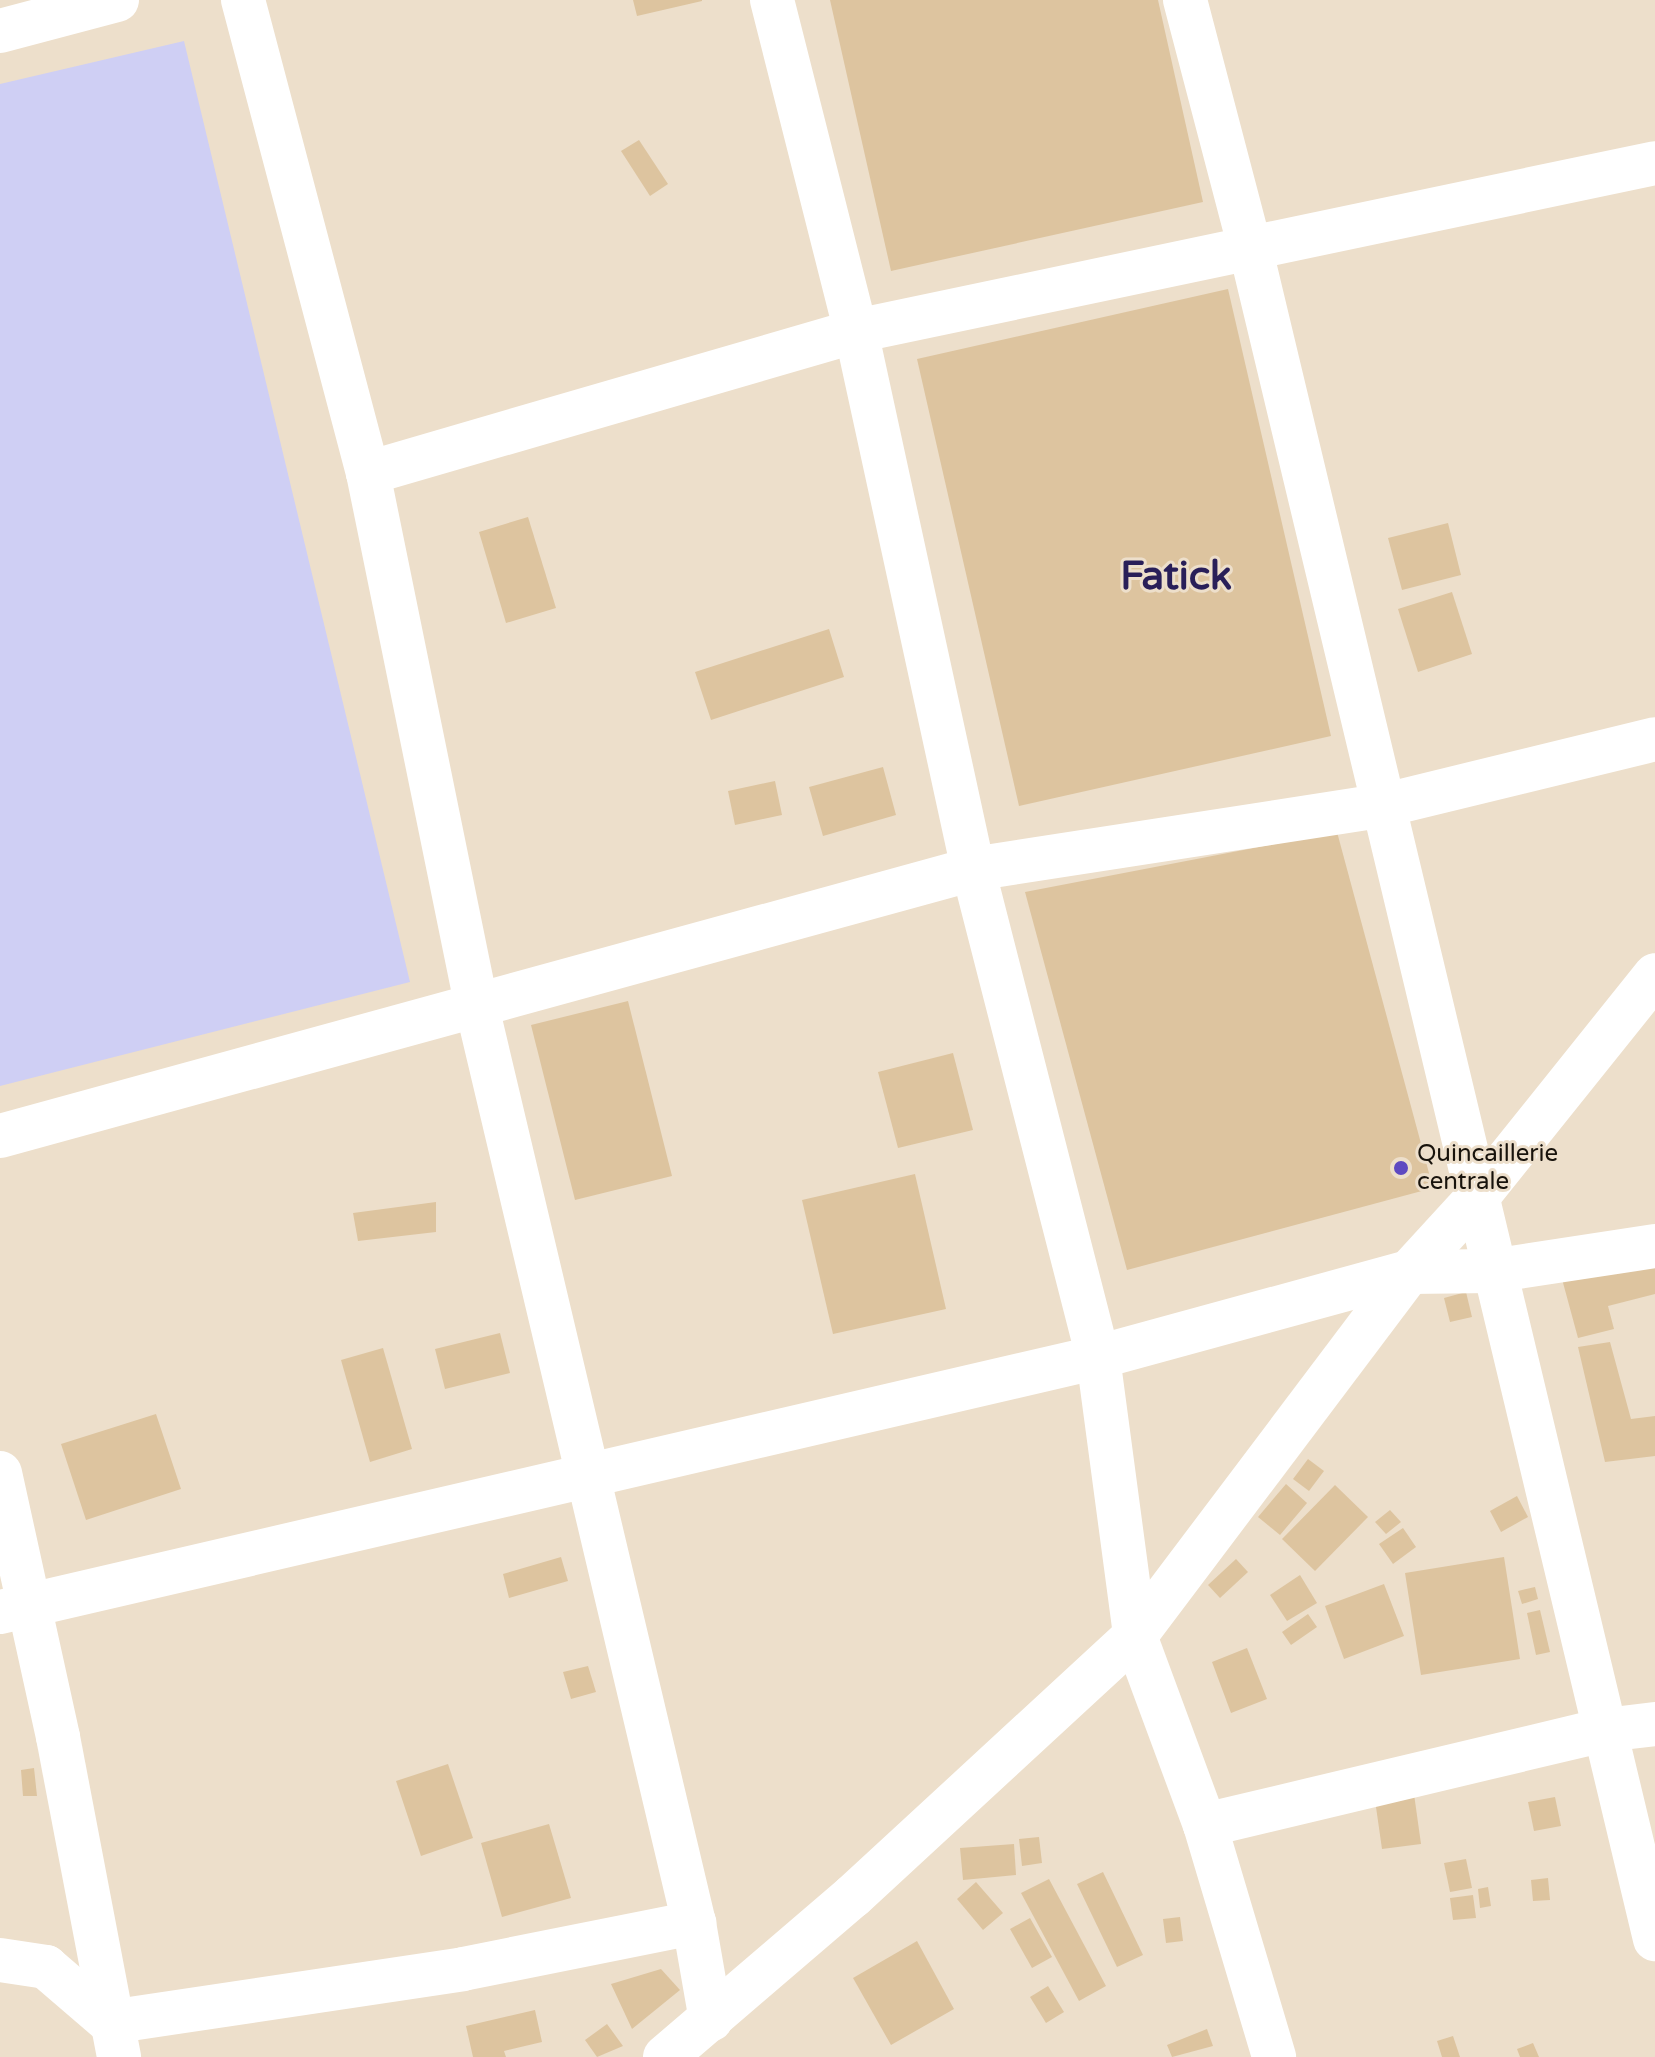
<!DOCTYPE html>
<html>
<head>
<meta charset="utf-8">
<style>
  body { margin:0 }
  #map { position:relative; width:1655px; height:2057px; overflow:hidden; background:#eddfcb; font-family:"Varela Round",sans-serif }
  div>[style] { position:absolute }
  .green>* { inset:0; background:#cfcff4 }
  .building>* { inset:0; background:#ddc49f }
  .minor>* { height:44px; margin:-22px; padding:0 22px; transform-origin:22px; border-radius:22px; background:#fff }
  .dots>* { width:22px; height:22px; translate:-50% -50%; box-sizing:border-box; border:4px solid #eddfcb; border-radius:50% }
  span { translate:-50% -50%; white-space:nowrap; text-align:center; line-height:1.15; -webkit-text-stroke:6px #eddfcb; paint-order:stroke }
  .poi-label { font-size:24px; color:#18130c }
  .left { translate:0 -50%; text-align:left }
  .town-label { font-size:40px; color:#291f59; font-weight:700 }
</style>
</head>
<body>
<div id="map">
  <div class="green">
    <div style="clip-path:polygon(184px 41px,410px 982px,0 1086px,0 84px)"></div>
  </div>
  <div class="building">
    <div style="clip-path:polygon(633px 0,702px 0,702px 1px,637px 16px)"></div>
    <div style="clip-path:polygon(830px 0,1158px 0,1203px 202px,891px 271px)"></div>
    <div style="clip-path:polygon(639px 140px,668px 184px,650px 196px,621px 151px)"></div>
    <div style="clip-path:polygon(1228px 289px,1331px 736px,1019px 806px,917px 359px)"></div>
    <div style="clip-path:polygon(528px 517px,556px 608px,506px 623px,479px 532px)"></div>
    <div style="clip-path:polygon(1448px 523px,1461px 575px,1402px 590px,1388px 538px)"></div>
    <div style="clip-path:polygon(1452px 592px,1472px 654px,1418px 672px,1398px 609px)"></div>
    <div style="clip-path:polygon(829px 629px,844px 677px,711px 720px,695px 672px)"></div>
    <div style="clip-path:polygon(883px 767px,896px 815px,823px 836px,809px 787px)"></div>
    <div style="clip-path:polygon(775px 781px,782px 815px,735px 825px,728px 791px)"></div>
    <div style="clip-path:polygon(1337px 832px,1433px 1188px,1127px 1270px,1025px 892px)"></div>
    <div style="clip-path:polygon(628px 1001px,672px 1176px,575px 1200px,531px 1025px)"></div>
    <div style="clip-path:polygon(953px 1053px,973px 1130px,898px 1148px,878px 1072px)"></div>
    <div style="clip-path:polygon(915px 1174px,946px 1309px,833px 1334px,802px 1200px)"></div>
    <div style="clip-path:polygon(436px 1202px,436px 1232px,358px 1241px,353px 1213px)"></div>
    <div style="clip-path:polygon(1655px 1255px,1655px 1294px,1608px 1306px,1614px 1329px,1578px 1338px,1562px 1279px)"></div>
    <div style="clip-path:polygon(1466px 1292px,1472px 1317px,1450px 1322px,1444px 1298px)"></div>
    <div style="clip-path:polygon(500px 1333px,510px 1373px,445px 1389px,435px 1349px)"></div>
    <div style="clip-path:polygon(1610px 1342px,1631px 1419px,1655px 1416px,1655px 1456px,1605px 1462px,1578px 1347px)"></div>
    <div style="clip-path:polygon(383px 1348px,412px 1449px,370px 1462px,341px 1360px)"></div>
    <div style="clip-path:polygon(156px 1414px,181px 1489px,86px 1520px,61px 1444px)"></div>
    <div style="clip-path:polygon(1308px 1459px,1324px 1471px,1309px 1491px,1293px 1479px)"></div>
    <div style="clip-path:polygon(1286px 1484px,1307px 1503px,1280px 1535px,1258px 1517px)"></div>
    <div style="clip-path:polygon(1335px 1485px,1368px 1517px,1315px 1571px,1282px 1539px)"></div>
    <div style="clip-path:polygon(1517px 1496px,1528px 1517px,1501px 1532px,1490px 1511px)"></div>
    <div style="clip-path:polygon(1390px 1510px,1401px 1522px,1386px 1534px,1375px 1522px)"></div>
    <div style="clip-path:polygon(1403px 1528px,1416px 1547px,1393px 1564px,1379px 1544px)"></div>
    <div style="clip-path:polygon(561px 1557px,568px 1581px,509px 1598px,503px 1574px)"></div>
    <div style="clip-path:polygon(1504px 1557px,1520px 1659px,1421px 1675px,1405px 1573px)"></div>
    <div style="clip-path:polygon(1236px 1559px,1248px 1572px,1220px 1598px,1208px 1585px)"></div>
    <div style="clip-path:polygon(1300px 1575px,1317px 1603px,1287px 1621px,1270px 1595px)"></div>
    <div style="clip-path:polygon(1384px 1584px,1404px 1636px,1344px 1659px,1325px 1606px)"></div>
    <div style="clip-path:polygon(1535px 1587px,1538px 1599px,1522px 1604px,1518px 1591px)"></div>
    <div style="clip-path:polygon(1540px 1610px,1550px 1652px,1536px 1655px,1527px 1613px)"></div>
    <div style="clip-path:polygon(1308px 1614px,1317px 1627px,1291px 1645px,1282px 1632px)"></div>
    <div style="clip-path:polygon(1247px 1648px,1267px 1699px,1231px 1713px,1212px 1662px)"></div>
    <div style="clip-path:polygon(588px 1666px,596px 1692px,571px 1699px,563px 1672px)"></div>
    <div style="clip-path:polygon(448px 1764px,473px 1838px,421px 1856px,396px 1781px)"></div>
    <div style="clip-path:polygon(34px 1768px,37px 1796px,23px 1796px,21px 1770px)"></div>
    <div style="clip-path:polygon(1414px 1794px,1421px 1844px,1382px 1849px,1375px 1800px)"></div>
    <div style="clip-path:polygon(1555px 1797px,1561px 1826px,1534px 1831px,1528px 1802px)"></div>
    <div style="clip-path:polygon(549px 1824px,571px 1898px,502px 1917px,481px 1843px)"></div>
    <div style="clip-path:polygon(1039px 1837px,1042px 1863px,1022px 1866px,1019px 1839px)"></div>
    <div style="clip-path:polygon(1014px 1844px,1016px 1875px,963px 1880px,960px 1848px)"></div>
    <div style="clip-path:polygon(1466px 1859px,1472px 1888px,1450px 1892px,1444px 1863px)"></div>
    <div style="clip-path:polygon(1103px 1872px,1143px 1955px,1117px 1967px,1077px 1884px)"></div>
    <div style="clip-path:polygon(1548px 1878px,1550px 1900px,1533px 1901px,1531px 1880px)"></div>
    <div style="clip-path:polygon(1049px 1879px,1106px 1986px,1079px 2001px,1021px 1893px)"></div>
    <div style="clip-path:polygon(976px 1882px,1003px 1913px,983px 1930px,957px 1899px)"></div>
    <div style="clip-path:polygon(1488px 1887px,1491px 1906px,1480px 1908px,1478px 1889px)"></div>
    <div style="clip-path:polygon(1473px 1895px,1476px 1918px,1453px 1920px,1450px 1898px)"></div>
    <div style="clip-path:polygon(1180px 1917px,1183px 1941px,1166px 1943px,1163px 1919px)"></div>
    <div style="clip-path:polygon(1030px 1918px,1052px 1957px,1032px 1968px,1010px 1929px)"></div>
    <div style="clip-path:polygon(917px 1941px,954px 2009px,891px 2045px,853px 1978px)"></div>
    <div style="clip-path:polygon(661px 1969px,680px 1990px,632px 2029px,611px 1984px)"></div>
    <div style="clip-path:polygon(1048px 1986px,1064px 2012px,1046px 2023px,1030px 1997px)"></div>
    <div style="clip-path:polygon(535px 2010px,542px 2042px,504px 2051px,506px 2057px,473px 2057px,466px 2026px)"></div>
    <div style="clip-path:polygon(607px 2024px,623px 2046px,597px 2057px,585px 2040px)"></div>
    <div style="clip-path:polygon(1207px 2029px,1213px 2046px,1172px 2057px,1167px 2045px)"></div>
    <div style="clip-path:polygon(1453px 2036px,1460px 2057px,1442px 2057px,1437px 2041px)"></div>
    <div style="clip-path:polygon(1533px 2043px,1539px 2057px,1520px 2057px,1517px 2049px)"></div>
  </div>
  <div class="minor">
    <div style="left:243px;top:0;width:489px;rotate:75.2deg"></div>
    <div style="left:368px;top:473px;width:541px;rotate:78.48deg"></div>
    <div style="left:476px;top:1003px;width:945px;rotate:76.67deg"></div>
    <div style="left:694px;top:1923px;width:98px;rotate:80.1deg"></div>
    <div style="left:772px;top:0;width:341px;rotate:75.8deg"></div>
    <div style="left:856px;top:331px;width:551px;rotate:77.73deg"></div>
    <div style="left:973px;top:869px;width:504px;rotate:75.63deg"></div>
    <div style="left:1098px;top:1357px;width:281px;rotate:82.4deg"></div>
    <div style="left:1135px;top:1636px;width:202px;rotate:69.7deg"></div>
    <div style="left:1205px;top:1825px;width:242px;rotate:73.4deg"></div>
    <div style="left:1185px;top:0;width:260px;rotate:75.3deg"></div>
    <div style="left:1251px;top:251px;width:1736px;rotate:76.54deg"></div>
    <div style="left:0;top:31px;width:121px;rotate:-14.8deg"></div>
    <div style="left:368px;top:473px;width:508px;rotate:-16.22deg"></div>
    <div style="left:856px;top:331px;width:816px;rotate:-11.87deg"></div>
    <div style="left:0;top:1136px;width:1009px;rotate:-15.34deg"></div>
    <div style="left:973px;top:869px;width:413px;rotate:-8.8deg"></div>
    <div style="left:1381px;top:806px;width:282px;rotate:-13.7deg"></div>
    <div style="left:0;top:1473px;width:270px;rotate:77.6deg"></div>
    <div style="left:58px;top:1737px;width:326px;rotate:79.2deg"></div>
    <div style="left:0;top:1612px;width:1127px;rotate:-13.07deg"></div>
    <div style="left:1098px;top:1357px;width:322px;rotate:-15.3deg"></div>
    <div style="left:1409px;top:1272px;width:83px;rotate:-0.7deg"></div>
    <div style="left:1492px;top:1271px;width:165px;rotate:-8.7deg"></div>
    <div style="left:1205px;top:1825px;width:411px;rotate:-13.4deg"></div>
    <div style="left:1605px;top:1730px;width:50px;rotate:-6.8deg"></div>
    <div style="left:0;top:1960px;width:47px;rotate:8.7deg"></div>
    <div style="left:46px;top:1967px;width:84px;rotate:40.7deg"></div>
    <div style="left:110px;top:2022px;width:357px;rotate:-8.5deg"></div>
    <div style="left:463px;top:1969px;width:236px;rotate:-11.3deg"></div>
    <div style="left:665px;top:2057px;width:248px;rotate:-40.6deg"></div>
    <div style="left:853px;top:1896px;width:384px;rotate:-42.7deg"></div>
    <div style="left:1135px;top:1636px;width:456px;rotate:-53deg"></div>
    <div style="left:1409px;top:1272px;width:98px;rotate:-47.5deg"></div>
    <div style="left:1475px;top:1200px;width:288px;rotate:-51.3deg"></div>
  </div>
  <div class="dots">
    <div style="left:1401px;top:1168px;background:#5e49c1"></div>
  </div>
  <div class="poi-label">
    <span class="left" style="left:1417px;top:1168px">Quincaillerie<br>centrale</span>
  </div>
  <div class="town-label">
    <span style="left:1176px;top:576px">Fatick</span>
  </div>
</div>
</body>
</html>
